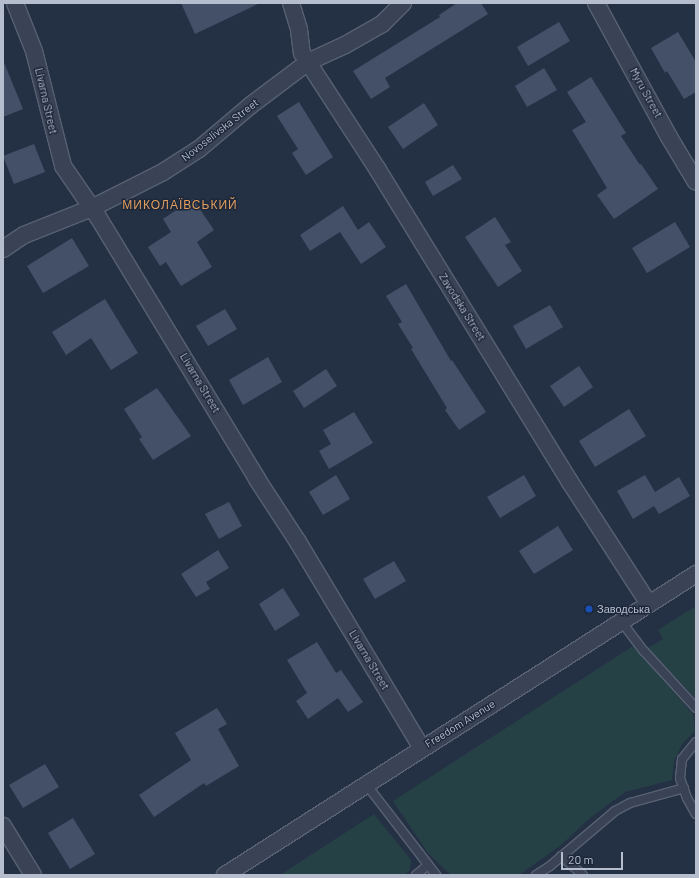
<!DOCTYPE html>
<html>
<head>
<meta charset="utf-8">
<style>
  body { margin:0 }
  #map { position:relative; width:699px; height:878px; overflow:hidden; background:#243145; font-family:Barlow,sans-serif }
  div>[style] { position:absolute }
  .green>* { inset:0; background:#264146 }
  .building>* { inset:0; background:#435068 }
  .roads { filter:drop-shadow(1px 0 #576172) drop-shadow(-1px 0 #576172) drop-shadow(0 1px #576172) drop-shadow(0 -1px #576172) }
  .service>* { height:8px; margin:-4px; padding:0 4px; transform-origin:4px; border-radius:4px; background:#394355 }
  .minor>* { height:16px; margin:-8px; padding:0 8px; transform-origin:8px; border-radius:8px; background:#394355 }
  .dots>* { width:11px; height:11px; translate:-50% -50%; box-sizing:border-box; border:2px solid #1d283a; border-radius:50% }
  span { translate:-50% -50%; white-space:nowrap; text-align:center; line-height:1.15; -webkit-text-stroke:3px #1d283a; paint-order:stroke }
  .street-label { font-size:11px; color:#b6bece }
  .poi-label { font-size:11px; color:#b6bece }
  .left { translate:0 -50%; text-align:left }
  .neighbourhood-label { font-size:12px; color:#e19d5e; letter-spacing:1px }
  .frame { position:absolute; inset:0; border:4px solid #b6bece; pointer-events:none }
  .scale { position:absolute; left:561px; top:852px; width:62px; height:18px; box-sizing:border-box; border:2px solid #b6bece; border-top:0; padding-left:5px; font-size:12px; line-height:14px; white-space:nowrap; color:#b6bece; -webkit-text-stroke:3px #1d283a; paint-order:stroke }
</style>
</head>
<body>
<div id="map">
  <div class="green">
    <div style="clip-path:polygon(696px 606px,696px 699px,648px 648px,663px 639px,658px 630px)"></div>
    <div style="clip-path:polygon(633px 646px,693px 714px,695px 731px,682px 744px,674px 761px,672px 780px,625px 792px,590px 818px,561px 845px,519px 875px,451px 875px,428px 853px,393px 801px)"></div>
    <div style="clip-path:polygon(374px 814px,411px 860px,410px 870px,404px 875px,280px 875px)"></div>
  </div>
  <div class="building">
    <div style="clip-path:polygon(181px 3px,260px 3px,195px 34px)"></div>
    <div style="clip-path:polygon(457px 3px,481px 3px,488px 14px,385px 78px,390px 87px,371px 99px,353px 71px,440px 17px,439px 15px)"></div>
    <div style="clip-path:polygon(559px 22px,570px 41px,528px 66px,517px 47px)"></div>
    <div style="clip-path:polygon(678px 32px,696px 62px,696px 92px,684px 99px,667px 71px,665px 73px,651px 48px)"></div>
    <div style="clip-path:polygon(3px 60px,23px 109px,3px 117px)"></div>
    <div style="clip-path:polygon(544px 68px,557px 90px,527px 107px,515px 86px)"></div>
    <div style="clip-path:polygon(591px 77px,626px 133px,621px 136px,640px 165px,641px 164px,658px 189px,614px 219px,597px 195px,607px 188px,572px 130px,586px 122px,567px 92px)"></div>
    <div style="clip-path:polygon(299px 102px,333px 157px,306px 175px,292px 153px,298px 149px,277px 116px)"></div>
    <div style="clip-path:polygon(424px 103px,438px 125px,403px 149px,388px 127px)"></div>
    <div style="clip-path:polygon(34px 144px,45px 172px,14px 184px,3px 156px)"></div>
    <div style="clip-path:polygon(453px 165px,462px 179px,433px 196px,425px 182px)"></div>
    <div style="clip-path:polygon(193px 199px,214px 230px,197px 242px,212px 267px,181px 286px,166px 262px,160px 266px,148px 247px,171px 232px,163px 219px)"></div>
    <div style="clip-path:polygon(343px 206px,358px 230px,369px 222px,386px 247px,361px 264px,340px 232px,310px 251px,300px 235px)"></div>
    <div style="clip-path:polygon(495px 217px,511px 242px,505px 245px,522px 271px,498px 287px,465px 237px)"></div>
    <div style="clip-path:polygon(675px 222px,690px 247px,647px 273px,632px 248px)"></div>
    <div style="clip-path:polygon(72px 238px,89px 266px,43px 293px,27px 266px)"></div>
    <div style="clip-path:polygon(406px 284px,451px 361px,452px 360px,486px 412px,459px 430px,445px 410px,447px 408px,411px 349px,413px 348px,398px 324px,402px 322px,386px 296px)"></div>
    <div style="clip-path:polygon(105px 299px,138px 353px,111px 370px,91px 338px,66px 355px,52px 332px)"></div>
    <div style="clip-path:polygon(550px 305px,563px 327px,526px 349px,513px 326px)"></div>
    <div style="clip-path:polygon(225px 309px,237px 329px,208px 346px,196px 326px)"></div>
    <div style="clip-path:polygon(268px 357px,282px 382px,243px 405px,229px 380px)"></div>
    <div style="clip-path:polygon(579px 366px,593px 387px,564px 407px,550px 386px)"></div>
    <div style="clip-path:polygon(326px 369px,337px 386px,304px 408px,293px 391px)"></div>
    <div style="clip-path:polygon(157px 388px,191px 436px,153px 460px,139px 439px,142px 437px,124px 409px)"></div>
    <div style="clip-path:polygon(629px 409px,646px 436px,595px 467px,579px 441px)"></div>
    <div style="clip-path:polygon(354px 412px,373px 443px,329px 469px,319px 451px,331px 444px,323px 430px)"></div>
    <div style="clip-path:polygon(336px 475px,350px 499px,323px 515px,309px 492px)"></div>
    <div style="clip-path:polygon(524px 475px,536px 496px,500px 518px,487px 497px)"></div>
    <div style="clip-path:polygon(645px 475px,655px 492px,679px 477px,690px 496px,659px 514px,654px 506px,633px 519px,617px 491px)"></div>
    <div style="clip-path:polygon(229px 502px,242px 526px,219px 539px,205px 514px)"></div>
    <div style="clip-path:polygon(558px 526px,573px 550px,534px 574px,519px 551px)"></div>
    <div style="clip-path:polygon(218px 550px,229px 568px,206px 582px,210px 589px,196px 597px,181px 574px)"></div>
    <div style="clip-path:polygon(394px 561px,406px 581px,375px 599px,363px 579px)"></div>
    <div style="clip-path:polygon(283px 588px,300px 615px,275px 631px,259px 604px)"></div>
    <div style="clip-path:polygon(317px 642px,336px 673px,341px 670px,363px 702px,348px 712px,338px 698px,308px 719px,296px 701px,307px 693px,287px 660px)"></div>
    <div style="clip-path:polygon(217px 708px,227px 724px,218px 729px,239px 766px,206px 786px,204px 783px,154px 817px,139px 795px,191px 760px,175px 733px)"></div>
    <div style="clip-path:polygon(45px 764px,59px 787px,23px 808px,9px 785px)"></div>
    <div style="clip-path:polygon(73px 818px,95px 854px,70px 869px,48px 833px)"></div>
  </div>
  <div class="roads">
    <div class="service">
      <div style="left:621px;top:621px;width:38px;rotate:53deg"></div>
      <div style="left:644px;top:651px;width:77px;rotate:47.6deg"></div>
      <div style="left:696px;top:742px;width:22px;rotate:129deg"></div>
      <div style="left:682px;top:759px;width:19px;rotate:96deg"></div>
      <div style="left:680px;top:778px;width:21px;rotate:71deg"></div>
      <div style="left:687px;top:798px;width:18px;rotate:61deg"></div>
      <div style="left:366px;top:784px;width:115px;rotate:52.4deg"></div>
      <div style="left:561px;top:856px;width:29px;rotate:41deg"></div>
      <div style="left:416px;top:875px;width:16px;rotate:-40deg"></div>
      <div style="left:536px;top:875px;width:17px;rotate:-33deg"></div>
      <div style="left:550px;top:866px;width:85px;rotate:-40.2deg"></div>
      <div style="left:615px;top:811px;width:17px;rotate:-28deg"></div>
      <div style="left:630px;top:803px;width:56px;rotate:-15.5deg"></div>
    </div>
    <div class="minor">
      <div style="left:15px;top:3px;width:52px;rotate:68.4deg"></div>
      <div style="left:34px;top:51px;width:119px;rotate:75.8deg"></div>
      <div style="left:63px;top:166px;width:62px;rotate:55.5deg"></div>
      <div style="left:98px;top:217px;width:306px;rotate:58.7deg"></div>
      <div style="left:257px;top:479px;width:75px;rotate:56.9deg"></div>
      <div style="left:298px;top:542px;width:240px;rotate:59deg"></div>
      <div style="left:291px;top:3px;width:28px;rotate:73deg"></div>
      <div style="left:299px;top:30px;width:23px;rotate:83deg"></div>
      <div style="left:302px;top:53px;width:140px;rotate:57deg"></div>
      <div style="left:378px;top:170px;width:366px;rotate:58.4deg"></div>
      <div style="left:570px;top:482px;width:145px;rotate:57.1deg"></div>
      <div style="left:596px;top:3px;width:153px;rotate:61.4deg"></div>
      <div style="left:669px;top:137px;width:52px;rotate:59deg"></div>
      <div style="left:3px;top:249px;width:25px;rotate:-34deg"></div>
      <div style="left:24px;top:235px;width:73px;rotate:-21.7deg"></div>
      <div style="left:92px;top:208px;width:80px;rotate:-26.9deg"></div>
      <div style="left:163px;top:172px;width:43px;rotate:-32.6deg"></div>
      <div style="left:199px;top:149px;width:68px;rotate:-40.2deg"></div>
      <div style="left:251px;top:105px;width:71px;rotate:-37deg"></div>
      <div style="left:308px;top:62px;width:41px;rotate:-24.7deg"></div>
      <div style="left:345px;top:45px;width:43px;rotate:-29.6deg"></div>
      <div style="left:382px;top:24px;width:30px;rotate:-45deg"></div>
      <div style="left:3px;top:826px;width:57px;rotate:58.5deg"></div>
      <div style="left:225px;top:875px;width:559px;rotate:-32.58deg"></div>
    </div>
  </div>
  <div class="dots">
    <div style="left:589px;top:609px;background:#1a4fb4"></div>
  </div>
  <div class="street-label">
    <span style="left:646px;top:93px;rotate:61deg">Myru Street</span>
    <span style="left:46px;top:101px;rotate:77deg">Livarna Street</span>
    <span style="left:220px;top:130px;rotate:-38deg">Novoselivska Street</span>
    <span style="left:462px;top:307px;rotate:58deg">Zavodska Street</span>
    <span style="left:200px;top:383px;rotate:59deg">Livarna Street</span>
    <span style="left:369px;top:660px;rotate:59deg">Livarna Street</span>
    <span style="left:460px;top:724px;rotate:-32deg">Freedom Avenue</span>
  </div>
  <div class="poi-label">
    <span class="left" style="left:597px;top:609px">Заводська</span>
  </div>
  <div class="neighbourhood-label">
    <span style="left:180px;top:205px">МИКОЛАЇВСЬКИЙ</span>
  </div>
  <div class="frame"></div>
  <div class="scale">20 m</div>
</div>
</body>
</html>
